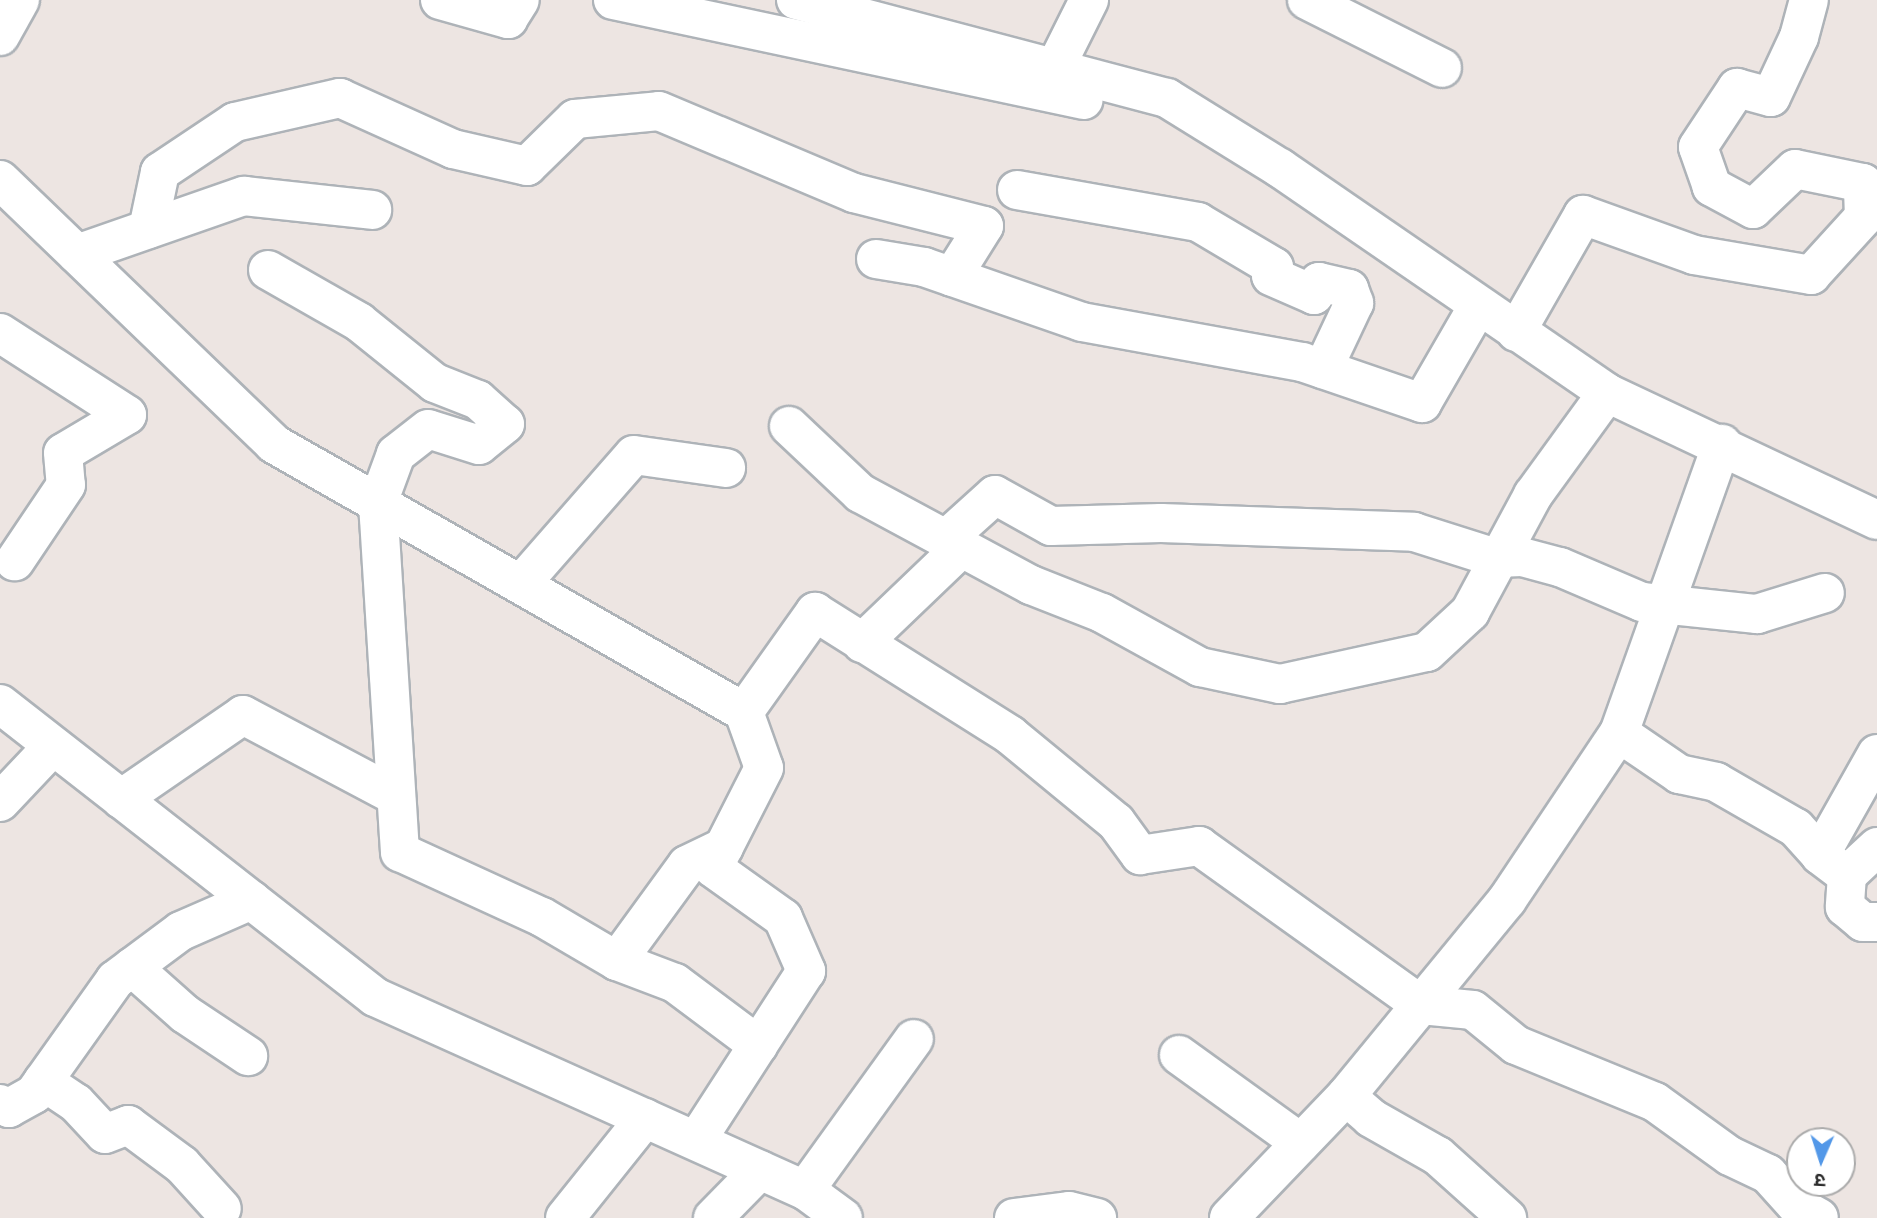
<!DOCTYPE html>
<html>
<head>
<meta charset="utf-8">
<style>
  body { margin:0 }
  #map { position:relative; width:1877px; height:1218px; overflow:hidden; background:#ede5e2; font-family:Commissioner,"Noto Sans Devanagari",sans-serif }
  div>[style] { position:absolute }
  .roads { filter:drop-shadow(2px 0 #aeb3b8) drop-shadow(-2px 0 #aeb3b8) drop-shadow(0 2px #aeb3b8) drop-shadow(0 -2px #aeb3b8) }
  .minor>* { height:38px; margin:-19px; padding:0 19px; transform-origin:19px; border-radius:19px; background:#fff }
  span { translate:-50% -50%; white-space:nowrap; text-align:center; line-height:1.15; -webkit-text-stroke:6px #fff; paint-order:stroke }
  .north { position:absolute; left:1786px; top:1127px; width:70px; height:70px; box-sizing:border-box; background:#fff; border:2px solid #ababab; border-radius:50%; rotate:183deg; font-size:19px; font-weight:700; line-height:28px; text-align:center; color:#2d2d2d }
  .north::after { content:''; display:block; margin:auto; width:24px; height:32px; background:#5398e8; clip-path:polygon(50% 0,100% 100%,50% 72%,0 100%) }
</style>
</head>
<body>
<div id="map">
  <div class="roads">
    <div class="minor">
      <div style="left:440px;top:0;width:71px;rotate:15.6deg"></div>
      <div style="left:508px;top:19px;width:22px;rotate:-58deg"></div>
      <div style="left:613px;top:0;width:481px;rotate:12deg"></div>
      <div style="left:796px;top:0;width:384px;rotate:14.8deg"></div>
      <div style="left:1167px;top:98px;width:133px;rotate:31.8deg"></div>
      <div style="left:1280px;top:168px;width:397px;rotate:34.5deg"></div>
      <div style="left:1607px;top:393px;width:298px;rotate:25.2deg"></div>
      <div style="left:1307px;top:0;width:151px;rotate:26.7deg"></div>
      <div style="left:0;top:36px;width:41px;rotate:-60.9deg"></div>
      <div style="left:1055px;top:68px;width:76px;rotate:-63.4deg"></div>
      <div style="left:0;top:180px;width:380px;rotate:43.9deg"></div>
      <div style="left:274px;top:444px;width:541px;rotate:29.69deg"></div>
      <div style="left:744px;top:712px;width:59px;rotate:70.3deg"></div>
      <div style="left:764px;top:768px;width:112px;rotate:117deg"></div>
      <div style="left:713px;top:868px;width:86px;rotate:35.5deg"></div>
      <div style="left:783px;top:918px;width:58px;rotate:66.5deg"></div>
      <div style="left:806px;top:971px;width:202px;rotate:122.9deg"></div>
      <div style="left:1017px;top:190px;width:184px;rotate:10deg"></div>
      <div style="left:1198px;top:222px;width:88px;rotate:30.6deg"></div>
      <div style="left:1274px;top:267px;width:9px;rotate:108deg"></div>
      <div style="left:1271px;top:276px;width:47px;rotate:23.8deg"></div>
      <div style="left:1314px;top:295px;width:14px;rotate:-69deg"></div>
      <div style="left:1319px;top:282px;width:31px;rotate:13deg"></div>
      <div style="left:1349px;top:289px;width:15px;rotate:70deg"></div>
      <div style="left:1354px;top:303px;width:73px;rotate:115.2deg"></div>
      <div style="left:148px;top:229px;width:58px;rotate:-78.1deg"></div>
      <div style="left:160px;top:172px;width:90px;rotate:-33.7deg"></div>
      <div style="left:235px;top:122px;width:108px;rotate:-12.9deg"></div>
      <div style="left:340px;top:98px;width:124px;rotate:24.3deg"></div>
      <div style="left:453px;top:149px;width:76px;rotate:12.9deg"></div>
      <div style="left:527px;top:166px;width:67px;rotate:-44.4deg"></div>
      <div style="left:575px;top:119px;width:84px;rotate:-5.4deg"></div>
      <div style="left:659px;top:111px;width:212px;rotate:22.8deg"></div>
      <div style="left:854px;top:193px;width:134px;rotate:14.2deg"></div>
      <div style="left:984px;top:226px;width:60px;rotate:122.1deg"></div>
      <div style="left:77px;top:254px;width:177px;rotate:-19.2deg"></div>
      <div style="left:244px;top:196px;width:129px;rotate:6.2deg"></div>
      <div style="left:876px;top:259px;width:49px;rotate:9.5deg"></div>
      <div style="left:924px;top:267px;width:167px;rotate:19.2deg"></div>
      <div style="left:1082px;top:322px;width:224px;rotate:10.3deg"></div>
      <div style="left:1302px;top:362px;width:127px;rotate:18.9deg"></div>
      <div style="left:1422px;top:403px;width:112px;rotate:-60deg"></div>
      <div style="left:268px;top:270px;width:105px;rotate:29.7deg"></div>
      <div style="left:359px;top:322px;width:97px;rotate:38.8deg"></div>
      <div style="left:435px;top:383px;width:46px;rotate:21.6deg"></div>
      <div style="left:478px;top:400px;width:36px;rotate:42deg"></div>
      <div style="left:505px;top:424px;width:33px;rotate:141deg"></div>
      <div style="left:479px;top:445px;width:53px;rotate:-162.6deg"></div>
      <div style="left:428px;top:429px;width:41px;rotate:142deg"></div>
      <div style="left:396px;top:454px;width:52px;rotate:110.2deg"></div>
      <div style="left:378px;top:503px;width:350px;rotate:86.4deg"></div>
      <div style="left:400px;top:852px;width:156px;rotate:24.6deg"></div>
      <div style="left:542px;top:917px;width:87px;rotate:30.4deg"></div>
      <div style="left:1516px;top:332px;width:135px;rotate:-60.2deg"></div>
      <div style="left:1583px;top:215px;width:118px;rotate:19.8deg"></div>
      <div style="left:1694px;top:255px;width:119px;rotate:9.7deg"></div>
      <div style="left:1811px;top:275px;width:79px;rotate:-47.6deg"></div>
      <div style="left:1864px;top:217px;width:34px;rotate:-92deg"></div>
      <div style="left:1863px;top:183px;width:69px;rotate:-168.4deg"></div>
      <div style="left:1795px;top:169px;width:58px;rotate:136.4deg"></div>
      <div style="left:1753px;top:209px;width:47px;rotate:-151.8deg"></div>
      <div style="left:1712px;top:187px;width:42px;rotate:-109.3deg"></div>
      <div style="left:1698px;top:147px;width:71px;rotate:-56.5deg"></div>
      <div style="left:1737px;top:88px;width:35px;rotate:15deg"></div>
      <div style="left:1771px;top:97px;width:66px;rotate:-65deg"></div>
      <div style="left:1799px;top:37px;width:38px;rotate:-75deg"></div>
      <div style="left:0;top:333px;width:151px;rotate:32.8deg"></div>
      <div style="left:127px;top:415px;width:74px;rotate:149.3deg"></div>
      <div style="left:63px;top:453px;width:32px;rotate:85deg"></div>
      <div style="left:66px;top:485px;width:92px;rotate:123.9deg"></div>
      <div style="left:789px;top:426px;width:98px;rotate:43.3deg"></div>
      <div style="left:860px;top:493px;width:194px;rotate:28.3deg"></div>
      <div style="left:1031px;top:585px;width:76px;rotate:21.5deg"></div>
      <div style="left:1102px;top:613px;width:112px;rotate:28.9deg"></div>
      <div style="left:1200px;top:667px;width:82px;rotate:12deg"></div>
      <div style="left:1280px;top:684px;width:150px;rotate:-12.3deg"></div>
      <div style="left:1427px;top:652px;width:59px;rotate:-42.9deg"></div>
      <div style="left:1470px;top:612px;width:133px;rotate:-61.7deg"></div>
      <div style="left:1533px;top:495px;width:126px;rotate:-54deg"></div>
      <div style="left:945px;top:540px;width:67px;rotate:-42deg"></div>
      <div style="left:995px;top:495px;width:64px;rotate:29deg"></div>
      <div style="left:1051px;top:526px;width:110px;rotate:-1.6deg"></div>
      <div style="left:1161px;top:523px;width:253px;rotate:2deg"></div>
      <div style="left:1414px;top:532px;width:86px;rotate:17.6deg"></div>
      <div style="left:1496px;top:558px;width:26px;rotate:-2deg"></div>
      <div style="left:1522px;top:557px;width:39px;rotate:15deg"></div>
      <div style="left:1560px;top:567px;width:89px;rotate:23.1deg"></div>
      <div style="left:1642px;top:602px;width:116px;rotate:6deg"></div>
      <div style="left:1757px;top:614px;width:71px;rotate:-17.2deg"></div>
      <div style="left:521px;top:584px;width:171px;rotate:-48.8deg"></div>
      <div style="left:634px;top:455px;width:93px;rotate:8deg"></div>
      <div style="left:862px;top:643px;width:137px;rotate:-43.8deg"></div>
      <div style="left:0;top:704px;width:476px;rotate:38deg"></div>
      <div style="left:375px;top:997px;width:471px;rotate:24.2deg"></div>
      <div style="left:805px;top:1190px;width:47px;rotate:36.4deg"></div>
      <div style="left:744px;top:712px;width:123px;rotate:-54.6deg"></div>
      <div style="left:815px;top:612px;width:231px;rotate:32.2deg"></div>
      <div style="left:1010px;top:735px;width:137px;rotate:39.4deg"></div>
      <div style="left:1116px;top:822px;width:41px;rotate:54deg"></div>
      <div style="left:1140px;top:855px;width:60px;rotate:-8.7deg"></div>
      <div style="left:1199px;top:846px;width:273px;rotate:35.6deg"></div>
      <div style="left:1421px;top:1005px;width:52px;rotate:5.5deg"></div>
      <div style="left:1473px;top:1010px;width:55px;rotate:39.1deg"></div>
      <div style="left:1516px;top:1045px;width:150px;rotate:22.3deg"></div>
      <div style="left:1655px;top:1102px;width:92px;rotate:35.8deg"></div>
      <div style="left:1730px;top:1156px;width:42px;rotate:25.3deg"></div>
      <div style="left:1768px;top:1174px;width:42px;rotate:47.9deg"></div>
      <div style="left:1796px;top:1205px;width:26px;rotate:29deg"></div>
      <div style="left:1619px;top:733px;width:73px;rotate:34.3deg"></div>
      <div style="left:1679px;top:774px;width:38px;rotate:12deg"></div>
      <div style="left:1716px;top:782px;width:92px;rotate:29.9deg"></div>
      <div style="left:1796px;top:828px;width:36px;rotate:48deg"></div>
      <div style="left:1820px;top:855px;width:34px;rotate:37deg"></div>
      <div style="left:1847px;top:875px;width:32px;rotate:94deg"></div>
      <div style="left:1845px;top:907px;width:23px;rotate:40deg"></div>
      <div style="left:1863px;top:922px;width:14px"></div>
      <div style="left:121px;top:799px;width:148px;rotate:-34.5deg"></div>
      <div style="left:243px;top:715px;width:173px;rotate:27.9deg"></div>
      <div style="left:0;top:802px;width:77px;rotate:-46.6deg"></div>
      <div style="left:724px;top:847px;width:41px;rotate:154.1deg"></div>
      <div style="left:687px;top:865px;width:119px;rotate:126.1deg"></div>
      <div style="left:617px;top:961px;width:62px;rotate:20.8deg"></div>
      <div style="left:675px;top:983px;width:104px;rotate:36.8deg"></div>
      <div style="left:1820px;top:855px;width:116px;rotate:-60.6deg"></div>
      <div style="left:1847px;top:875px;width:41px;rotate:-43deg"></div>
      <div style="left:132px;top:967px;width:71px;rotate:41.6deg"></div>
      <div style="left:185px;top:1014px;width:76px;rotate:33.7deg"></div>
      <div style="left:1179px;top:1055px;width:150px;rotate:35.8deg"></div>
      <div style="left:43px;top:1081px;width:40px;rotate:34deg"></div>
      <div style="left:76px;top:1103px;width:42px;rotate:46.9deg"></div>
      <div style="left:105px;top:1134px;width:25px;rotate:-21deg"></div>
      <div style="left:128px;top:1125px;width:67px;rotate:36.5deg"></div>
      <div style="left:182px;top:1165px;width:59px;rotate:47.7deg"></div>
      <div style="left:1346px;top:1096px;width:254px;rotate:-50.6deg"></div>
      <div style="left:1507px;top:900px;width:201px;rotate:-56.2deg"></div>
      <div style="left:1619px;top:733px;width:307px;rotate:-70.4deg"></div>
      <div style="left:0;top:1104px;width:10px;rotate:24deg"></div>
      <div style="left:9px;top:1108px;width:29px;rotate:-29deg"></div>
      <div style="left:34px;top:1094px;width:140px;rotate:-54.6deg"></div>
      <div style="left:115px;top:980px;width:82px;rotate:-36.6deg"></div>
      <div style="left:181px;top:931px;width:77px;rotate:-23.6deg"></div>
      <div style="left:805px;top:1190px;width:186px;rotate:-54.2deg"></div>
      <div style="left:565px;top:1218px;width:128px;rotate:-51.3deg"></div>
      <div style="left:713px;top:1218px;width:67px;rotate:-45.6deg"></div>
      <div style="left:1014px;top:1218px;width:55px;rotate:-7.3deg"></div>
      <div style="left:1069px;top:1211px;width:29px;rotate:14deg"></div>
      <div style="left:1229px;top:1218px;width:169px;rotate:-46.2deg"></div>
      <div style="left:1346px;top:1096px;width:33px;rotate:41deg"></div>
      <div style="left:1371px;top:1118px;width:77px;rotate:29.6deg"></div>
      <div style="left:1438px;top:1156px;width:93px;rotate:41.9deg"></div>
    </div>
  </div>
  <div class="north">उ</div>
</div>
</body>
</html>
